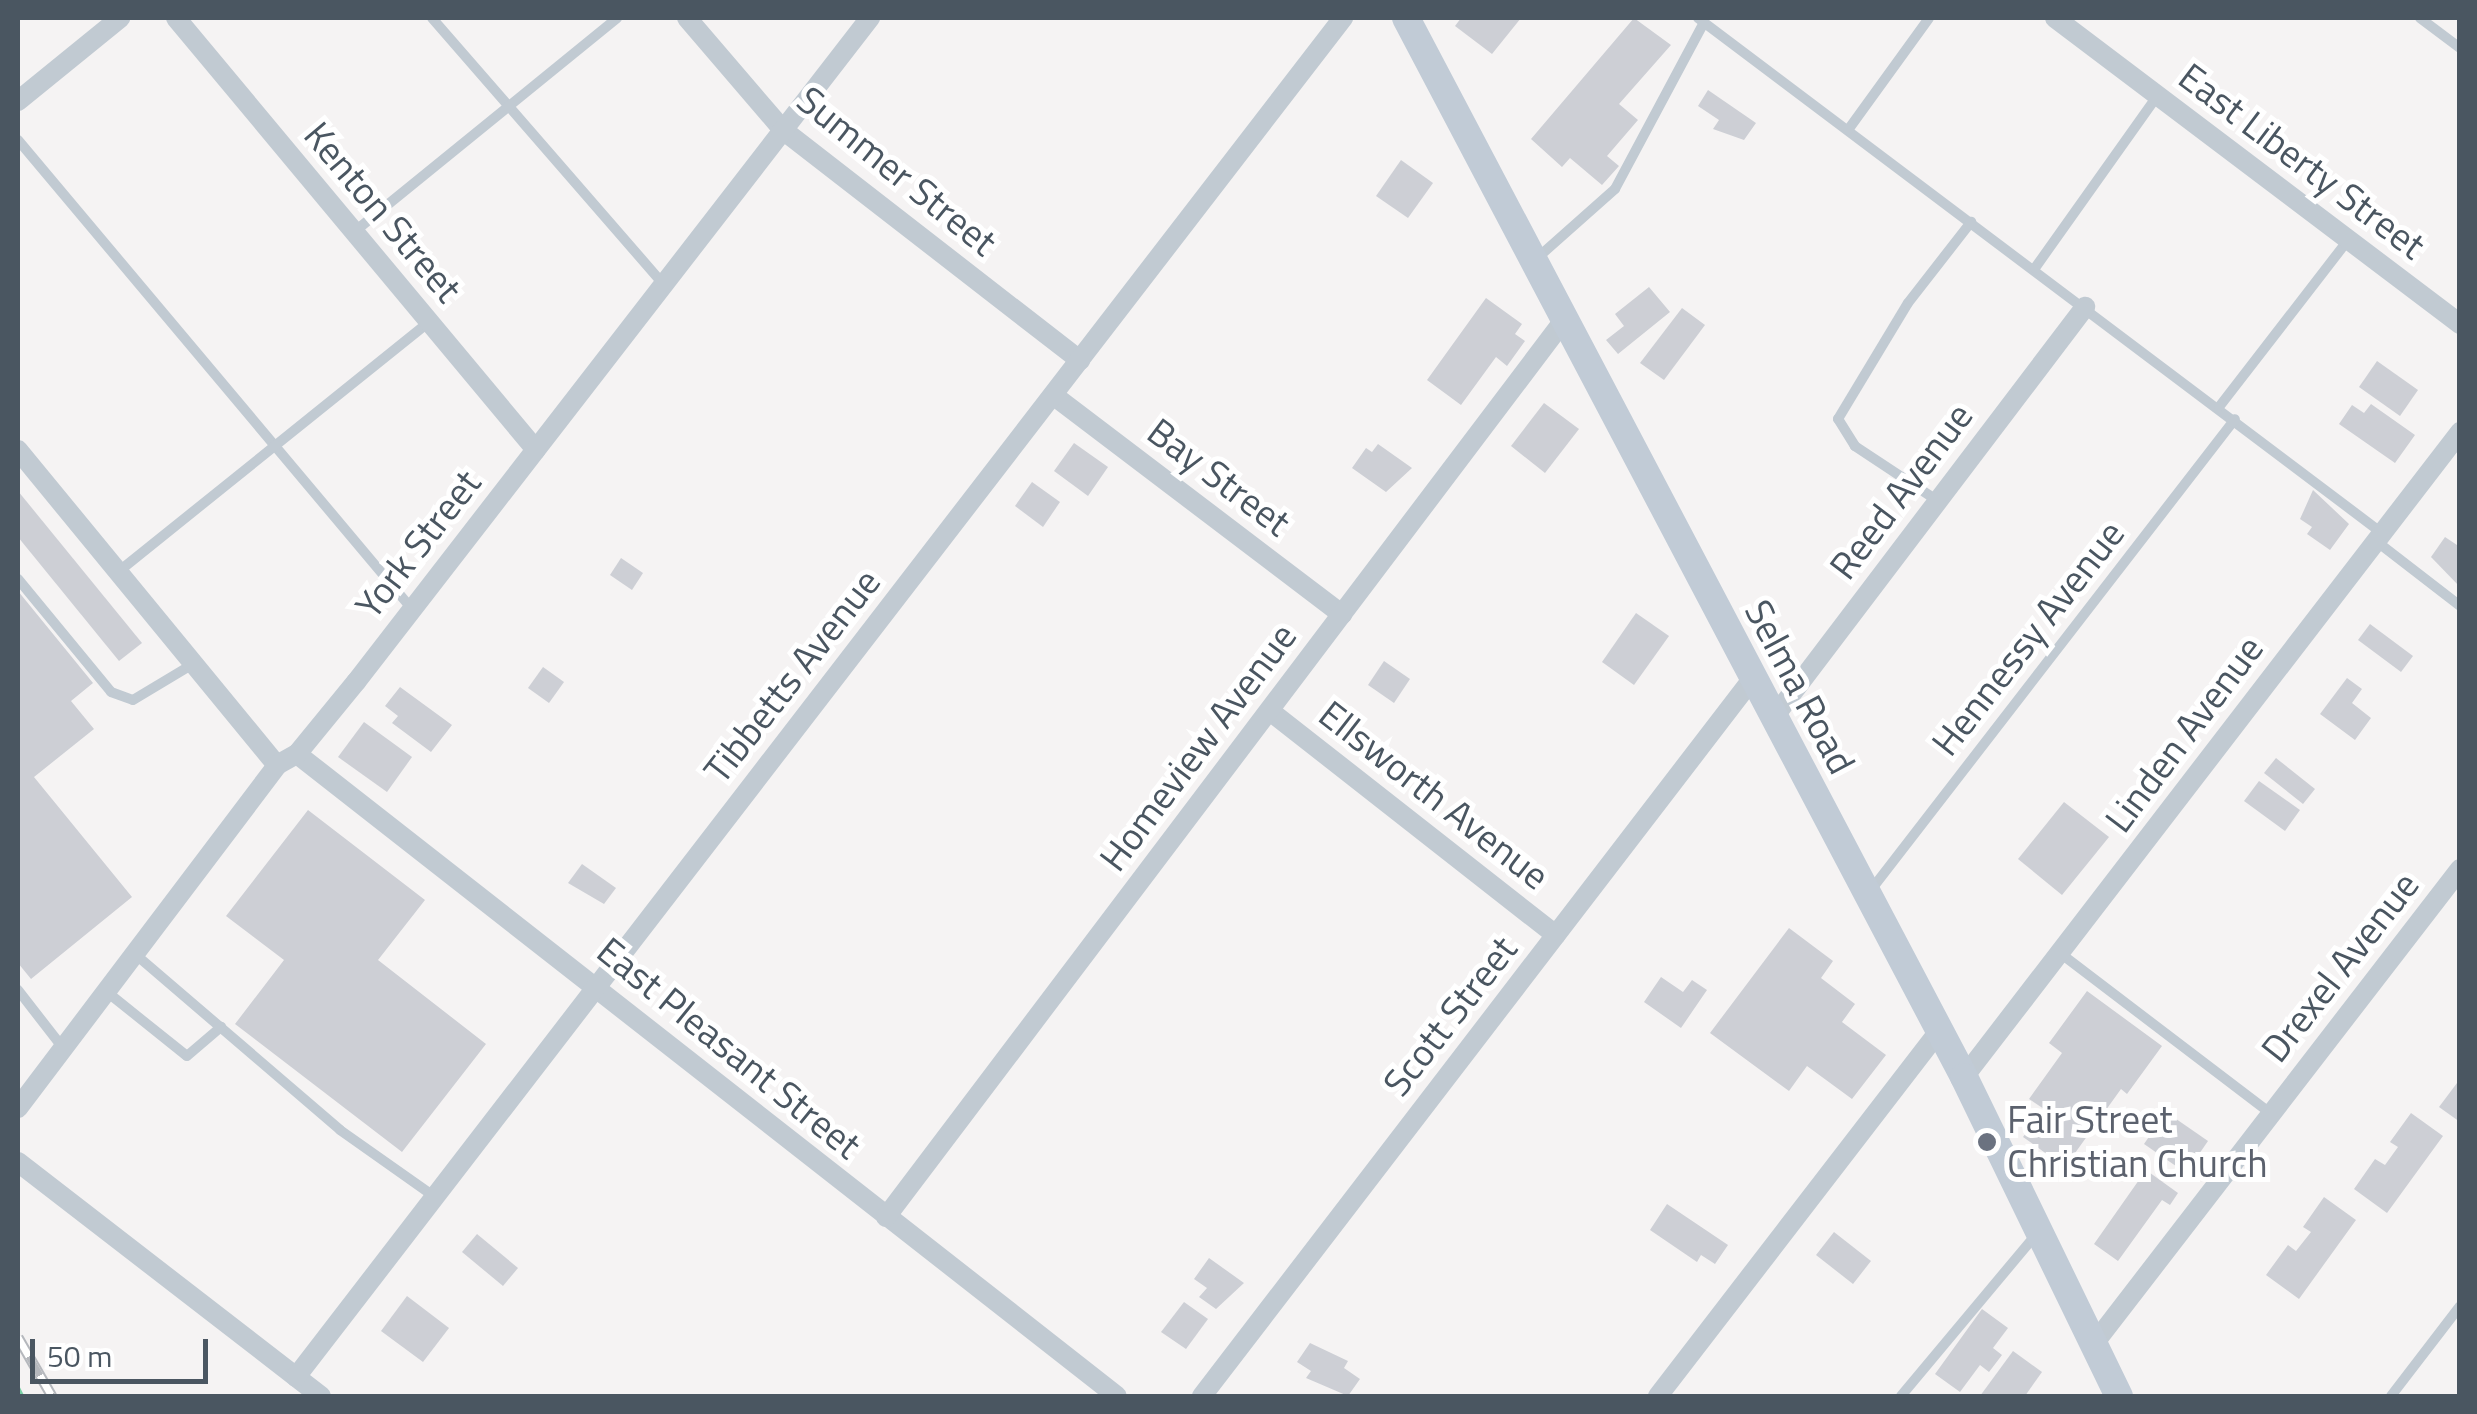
<!DOCTYPE html>
<html>
<head>
<meta charset="utf-8">
<style>
  body { margin:0 }
  #map { position:relative; width:2477px; height:1414px; overflow:hidden; background:#f5f3f3; font-family:"Titillium Web",sans-serif }
  div>[style] { position:absolute }
  .building>* { inset:0; background:#cdcfd5 }
  .path>* { height:4px; margin-top:-2px; transform-origin:0; background:repeating-linear-gradient(90deg,#7ad0a6 0 8px,transparent 0 13px) }
  .lane>* { height:10px; margin:-5px; padding:0 5px; transform-origin:5px; border-radius:5px; background:#c1cad2 }
  .street>* { height:20px; margin:-10px; padding:0 10px; transform-origin:10px; border-radius:10px; background:#c1cad2 }
  .secondary>* { height:28px; margin:-14px; padding:0 14px; transform-origin:14px; border-radius:14px; background:#c1cbd6 }
  .rail>* { height:11px; margin-top:-5.5px; transform-origin:0; background:repeating-linear-gradient(90deg,#fff 0 22px,#b5b8bd 0 44px); box-sizing:border-box; border-block:2px solid #b5b8bd }
  .dots>* { width:28px; height:28px; translate:-50% -50%; box-sizing:border-box; border:5px solid #fff; border-radius:50% }
  span { translate:-50% -50%; white-space:nowrap; text-align:center; line-height:1.15; -webkit-text-stroke:10px #fff; paint-order:stroke }
  .street-label { font-size:38px; color:#4a5661 }
  .worship-label { font-size:38px; color:#5b616d }
  .left { translate:0 -50%; text-align:left }
  .frame { position:absolute; inset:0; border:20px solid #4a5661; pointer-events:none }
  .scale { position:absolute; left:30px; top:1339px; width:178px; height:45px; box-sizing:border-box; border:5px solid #4a5661; border-top:0; padding-left:12px; font-size:30px; line-height:35px; white-space:nowrap; color:#4a5661; -webkit-text-stroke:8px #fff; paint-order:stroke }
</style>
</head>
<body>
<div id="map">
  <div class="building">
    <div style="clip-path:polygon(1461px 18px,1521px 18px,1492px 54px,1455px 26px)"></div>
    <div style="clip-path:polygon(1634px 18px,1671px 45px,1619px 104px,1638px 120px,1607px 156px,1619px 166px,1602px 185px,1570px 158px,1562px 167px,1531px 139px)"></div>
    <div style="clip-path:polygon(1708px 90px,1756px 123px,1744px 140px,1713px 129px,1719px 120px,1698px 106px)"></div>
    <div style="clip-path:polygon(1401px 160px,1433px 183px,1408px 218px,1376px 196px)"></div>
    <div style="clip-path:polygon(1649px 287px,1670px 312px,1618px 354px,1606px 340px,1624px 326px,1615px 314px)"></div>
    <div style="clip-path:polygon(1486px 298px,1522px 324px,1515px 334px,1525px 341px,1507px 366px,1496px 357px,1461px 405px,1427px 380px)"></div>
    <div style="clip-path:polygon(1682px 308px,1705px 325px,1664px 380px,1640px 363px)"></div>
    <div style="clip-path:polygon(2377px 361px,2418px 390px,2400px 416px,2359px 387px)"></div>
    <div style="clip-path:polygon(1544px 403px,1579px 429px,1545px 473px,1511px 446px)"></div>
    <div style="clip-path:polygon(2371px 404px,2415px 435px,2395px 463px,2339px 424px,2352px 405px,2364px 413px)"></div>
    <div style="clip-path:polygon(1074px 443px,1108px 467px,1088px 496px,1054px 471px)"></div>
    <div style="clip-path:polygon(1378px 444px,1412px 468px,1386px 492px,1352px 468px,1366px 448px,1372px 452px)"></div>
    <div style="clip-path:polygon(1032px 482px,1060px 502px,1043px 527px,1015px 506px)"></div>
    <div style="clip-path:polygon(2313px 490px,2349px 524px,2330px 550px,2307px 534px,2312px 527px,2300px 519px)"></div>
    <div style="clip-path:polygon(18px 491px,142px 643px,119px 661px,18px 537px)"></div>
    <div style="clip-path:polygon(2445px 537px,2460px 547px,2460px 587px,2431px 557px)"></div>
    <div style="clip-path:polygon(621px 558px,643px 573px,632px 590px,610px 575px)"></div>
    <div style="clip-path:polygon(18px 591px,93px 683px,71px 701px,94px 729px,34px 777px,132px 897px,31px 979px,18px 963px)"></div>
    <div style="clip-path:polygon(1636px 613px,1669px 636px,1634px 685px,1602px 662px)"></div>
    <div style="clip-path:polygon(2370px 624px,2413px 656px,2401px 672px,2358px 640px)"></div>
    <div style="clip-path:polygon(1384px 661px,1410px 679px,1394px 703px,1368px 685px)"></div>
    <div style="clip-path:polygon(543px 667px,564px 682px,549px 703px,528px 688px)"></div>
    <div style="clip-path:polygon(2347px 678px,2362px 689px,2352px 703px,2371px 718px,2355px 740px,2320px 714px)"></div>
    <div style="clip-path:polygon(400px 687px,452px 725px,431px 752px,392px 723px,398px 716px,385px 706px)"></div>
    <div style="clip-path:polygon(364px 722px,412px 757px,387px 792px,338px 757px)"></div>
    <div style="clip-path:polygon(2276px 758px,2315px 789px,2303px 804px,2264px 773px)"></div>
    <div style="clip-path:polygon(2259px 781px,2300px 810px,2285px 831px,2244px 801px)"></div>
    <div style="clip-path:polygon(2064px 802px,2109px 837px,2062px 895px,2018px 859px)"></div>
    <div style="clip-path:polygon(308px 810px,425px 900px,378px 960px,486px 1044px,402px 1152px,235px 1024px,284px 960px,226px 916px)"></div>
    <div style="clip-path:polygon(582px 864px,616px 888px,604px 904px,568px 883px)"></div>
    <div style="clip-path:polygon(1789px 928px,1833px 961px,1821px 978px,1855px 1004px,1842px 1022px,1886px 1055px,1852px 1099px,1807px 1066px,1789px 1091px,1710px 1033px)"></div>
    <div style="clip-path:polygon(1661px 977px,1683px 992px,1692px 980px,1707px 990px,1681px 1028px,1644px 1002px)"></div>
    <div style="clip-path:polygon(2087px 991px,2162px 1046px,2127px 1094px,2121px 1089px,2065px 1167px,2023px 1137px,2044px 1109px,2029px 1099px,2062px 1053px,2049px 1043px)"></div>
    <div style="clip-path:polygon(2460px 1079px,2460px 1122px,2439px 1107px)"></div>
    <div style="clip-path:polygon(2166px 1112px,2208px 1141px,2186px 1173px,2144px 1144px)"></div>
    <div style="clip-path:polygon(2411px 1113px,2443px 1136px,2387px 1213px,2354px 1189px,2375px 1159px,2385px 1165px,2398px 1147px,2390px 1142px)"></div>
    <div style="clip-path:polygon(2146px 1170px,2178px 1193px,2170px 1205px,2162px 1200px,2118px 1261px,2094px 1244px)"></div>
    <div style="clip-path:polygon(2324px 1197px,2356px 1220px,2299px 1299px,2266px 1275px,2288px 1245px,2296px 1251px,2311px 1232px,2303px 1227px)"></div>
    <div style="clip-path:polygon(1667px 1204px,1728px 1245px,1715px 1264px,1701px 1255px,1697px 1262px,1650px 1230px)"></div>
    <div style="clip-path:polygon(1834px 1232px,1871px 1261px,1853px 1284px,1816px 1255px)"></div>
    <div style="clip-path:polygon(477px 1234px,518px 1268px,503px 1286px,462px 1252px)"></div>
    <div style="clip-path:polygon(1209px 1258px,1244px 1283px,1216px 1309px,1199px 1297px,1207px 1288px,1194px 1279px)"></div>
    <div style="clip-path:polygon(407px 1296px,449px 1328px,423px 1362px,381px 1331px)"></div>
    <div style="clip-path:polygon(1184px 1302px,1208px 1319px,1186px 1349px,1161px 1332px)"></div>
    <div style="clip-path:polygon(1982px 1309px,2008px 1328px,1993px 1348px,2002px 1355px,1989px 1372px,1980px 1365px,1960px 1392px,1935px 1374px)"></div>
    <div style="clip-path:polygon(1310px 1343px,1348px 1361px,1344px 1368px,1360px 1379px,1348px 1396px,1306px 1378px,1311px 1371px,1297px 1362px)"></div>
    <div style="clip-path:polygon(2013px 1351px,2042px 1372px,2025px 1396px,1980px 1396px)"></div>
  </div>
  <div class="path">
    <div style="left:18px;top:1388px;width:9px;rotate:63deg"></div>
  </div>
  <div class="lane">
    <div style="left:432px;top:18px;width:352px;rotate:49deg"></div>
    <div style="left:1698px;top:18px;width:856px;rotate:36.98deg"></div>
    <div style="left:2420px;top:18px;width:50px;rotate:36.9deg"></div>
    <div style="left:1848px;top:130px;width:138px;rotate:-54.1deg"></div>
    <div style="left:18px;top:140px;width:613px;rotate:49.97deg"></div>
    <div style="left:354px;top:232px;width:339px;rotate:-39.1deg"></div>
    <div style="left:1535px;top:260px;width:107px;rotate:-41.6deg"></div>
    <div style="left:1615px;top:189px;width:189px;rotate:-61.9deg"></div>
    <div style="left:2035px;top:268px;width:212px;rotate:-54.6deg"></div>
    <div style="left:2219px;top:407px;width:211px;rotate:-52.3deg"></div>
    <div style="left:1938px;top:501px;width:100px;rotate:-146.5deg"></div>
    <div style="left:1855px;top:446px;width:32px;rotate:-122deg"></div>
    <div style="left:1838px;top:419px;width:135px;rotate:-58.9deg"></div>
    <div style="left:1908px;top:303px;width:103px;rotate:-52.1deg"></div>
    <div style="left:2376px;top:541px;width:106px;rotate:37.7deg"></div>
    <div style="left:118px;top:572px;width:399px;rotate:-38.8deg"></div>
    <div style="left:18px;top:579px;width:146px;rotate:50.5deg"></div>
    <div style="left:111px;top:692px;width:23px;rotate:20deg"></div>
    <div style="left:133px;top:700px;width:70px;rotate:-31deg"></div>
    <div style="left:1871px;top:890px;width:595px;rotate:-52.3deg"></div>
    <div style="left:2060px;top:953px;width:265px;rotate:37.3deg"></div>
    <div style="left:135px;top:954px;width:270px;rotate:40.6deg"></div>
    <div style="left:340px;top:1130px;width:116px;rotate:35.2deg"></div>
    <div style="left:18px;top:990px;width:73px;rotate:52.2deg"></div>
    <div style="left:107px;top:992px;width:102px;rotate:38.7deg"></div>
    <div style="left:187px;top:1056px;width:45px;rotate:-40.5deg"></div>
    <div style="left:1901px;top:1396px;width:214px;rotate:-50.1deg"></div>
    <div style="left:2391px;top:1396px;width:113px;rotate:-52.5deg"></div>
  </div>
  <div class="street">
    <div style="left:176px;top:18px;width:562px;rotate:50.19deg"></div>
    <div style="left:687px;top:18px;width:148px;rotate:49.4deg"></div>
    <div style="left:783px;top:130px;width:376px;rotate:37.8deg"></div>
    <div style="left:2055px;top:18px;width:508px;rotate:37.07deg"></div>
    <div style="left:18px;top:101px;width:132px;rotate:-39.1deg"></div>
    <div style="left:1053px;top:395px;width:363px;rotate:37.2deg"></div>
    <div style="left:18px;top:450px;width:408px;rotate:50.6deg"></div>
    <div style="left:1270px;top:711px;width:363px;rotate:38.1deg"></div>
    <div style="left:1774px;top:717px;width:515px;rotate:-52.82deg"></div>
    <div style="left:297px;top:754px;width:1041px;rotate:38.06deg"></div>
    <div style="left:1964px;top:1077px;width:814px;rotate:-52.44deg"></div>
    <div style="left:18px;top:1108px;width:430px;rotate:-52.9deg"></div>
    <div style="left:277px;top:765px;width:23px;rotate:-29deg"></div>
    <div style="left:297px;top:754px;width:93px;rotate:-50.7deg"></div>
    <div style="left:356px;top:682px;width:840px;rotate:-52.26deg"></div>
    <div style="left:18px;top:1162px;width:383px;rotate:37.7deg"></div>
    <div style="left:886px;top:1217px;width:1126px;rotate:-52.91deg"></div>
    <div style="left:2093px;top:1345px;width:601px;rotate:-52.37deg"></div>
    <div style="left:296px;top:1377px;width:1716px;rotate:-52.39deg"></div>
    <div style="left:1202px;top:1396px;width:905px;rotate:-52.5deg"></div>
    <div style="left:1658px;top:1396px;width:461px;rotate:-52.4deg"></div>
  </div>
  <div class="secondary">
    <div style="left:1406px;top:18px;width:1197px;rotate:62.21deg"></div>
    <div style="left:1964px;top:1077px;width:355px;rotate:64.1deg"></div>
  </div>
  <div class="rail">
    <div style="left:18px;top:1337px;width:68px;rotate:60deg"></div>
  </div>
  <div class="dots">
    <div style="left:1987px;top:1142px;background:#6b7280"></div>
  </div>
  <div class="street-label">
    <span style="left:2302px;top:161px;rotate:37deg">East Liberty Street</span>
    <span style="left:897px;top:171px;rotate:39deg">Summer Street</span>
    <span style="left:383px;top:212px;rotate:50deg">Kenton Street</span>
    <span style="left:1219px;top:477px;rotate:37deg">Bay Street</span>
    <span style="left:1901px;top:491px;rotate:-53deg">Reed Avenue</span>
    <span style="left:418px;top:544px;rotate:-52deg">York Street</span>
    <span style="left:2028px;top:638px;rotate:-52deg">Hennessy Avenue</span>
    <span style="left:792px;top:676px;rotate:-52deg">Tibbetts Avenue</span>
    <span style="left:1800px;top:687px;rotate:62deg">Selma Road</span>
    <span style="left:2184px;top:734px;rotate:-53deg">Linden Avenue</span>
    <span style="left:1198px;top:747px;rotate:-53deg">Homeview Avenue</span>
    <span style="left:1434px;top:795px;rotate:38deg">Ellsworth Avenue</span>
    <span style="left:2340px;top:967px;rotate:-52deg">Drexel Avenue</span>
    <span style="left:1450px;top:1016px;rotate:-52deg">Scott Street</span>
    <span style="left:729px;top:1048px;rotate:39deg">East Pleasant Street</span>
  </div>
  <div class="worship-label">
    <span class="left" style="left:2007px;top:1142px">Fair Street<br>Christian Church</span>
  </div>
  <div class="frame"></div>
  <div class="scale">50 m</div>
</div>
</body>
</html>
